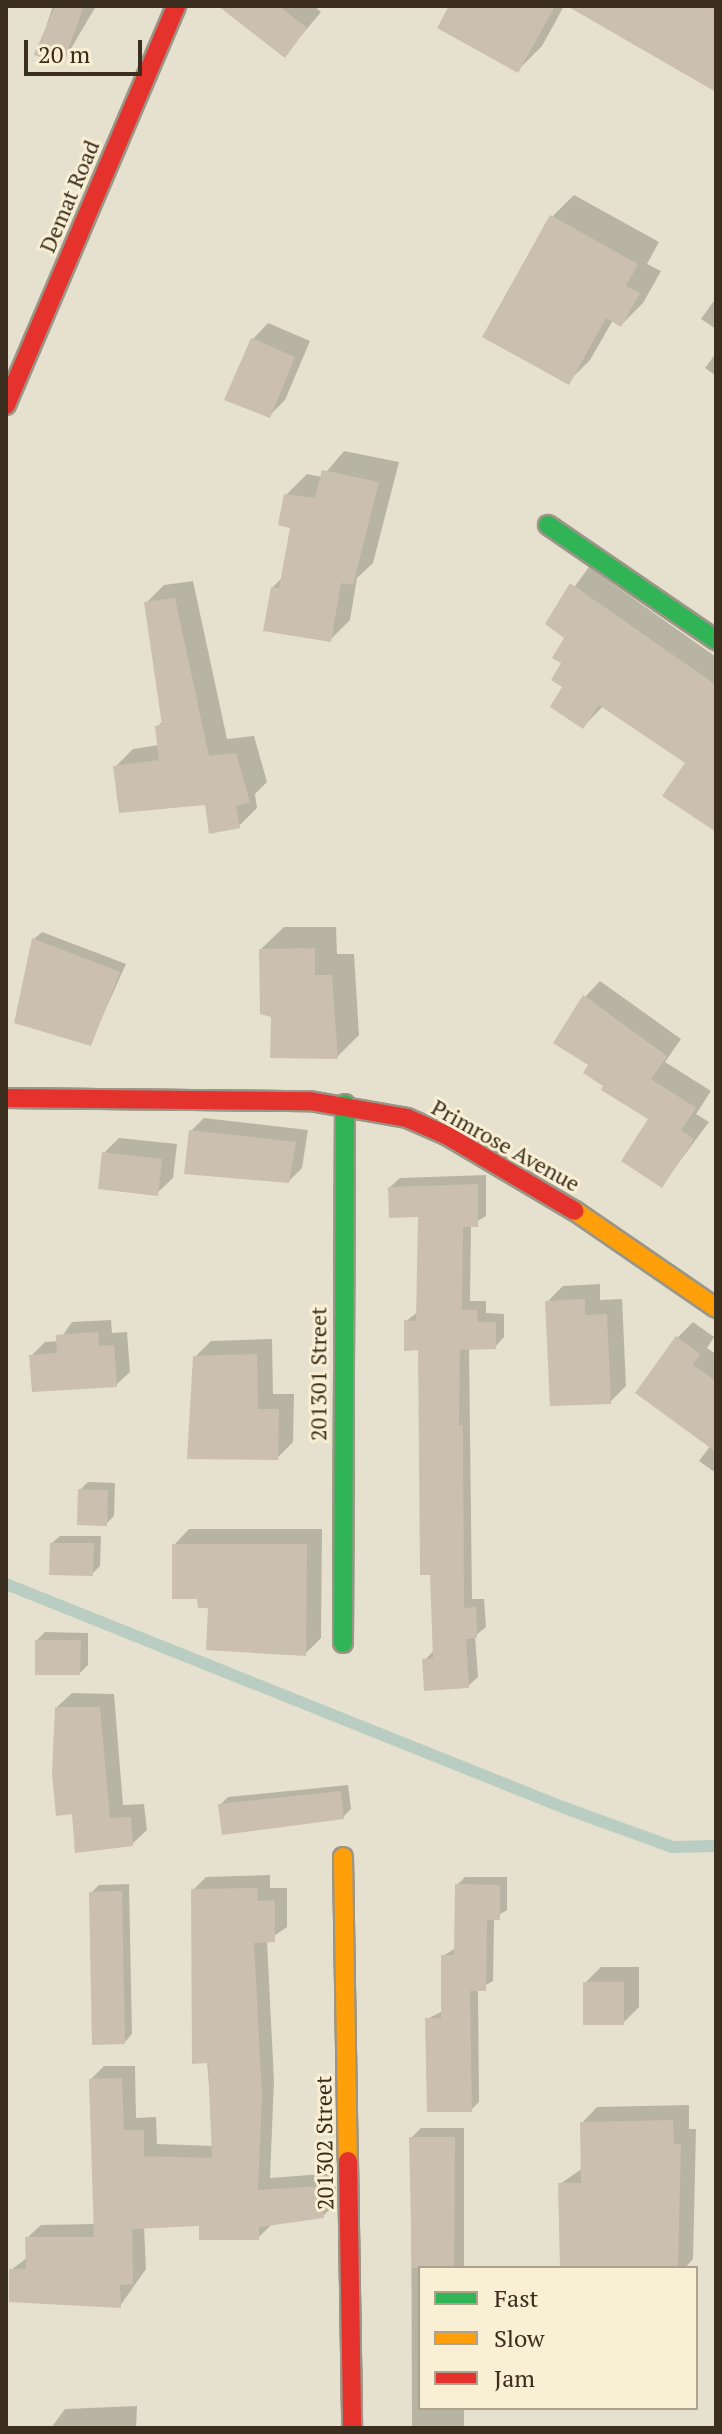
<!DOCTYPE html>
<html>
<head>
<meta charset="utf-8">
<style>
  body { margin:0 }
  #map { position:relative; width:722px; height:2434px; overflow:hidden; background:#e6e1ce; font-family:"PT Serif",serif }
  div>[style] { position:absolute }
  .shadow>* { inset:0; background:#0003 }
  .stream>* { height:12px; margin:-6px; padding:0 6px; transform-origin:6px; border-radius:6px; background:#b9cdc2 }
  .building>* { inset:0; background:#cbbfaf }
  .roads { filter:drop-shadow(2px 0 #9b9587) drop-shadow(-2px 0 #9b9587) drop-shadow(0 2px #9b9587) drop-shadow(0 -2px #9b9587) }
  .fast>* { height:18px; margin:-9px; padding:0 9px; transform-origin:9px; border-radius:9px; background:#30b455 }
  .slow>* { height:18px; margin:-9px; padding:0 9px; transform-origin:9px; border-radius:9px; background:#ff9f0a }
  .jam>* { height:18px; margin:-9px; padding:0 9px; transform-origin:9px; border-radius:9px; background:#e5322d }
  span { translate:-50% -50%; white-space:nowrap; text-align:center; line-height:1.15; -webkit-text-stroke:6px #f8efd4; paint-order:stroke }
  .street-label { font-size:22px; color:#3c2e1e }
  .frame { position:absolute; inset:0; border:8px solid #3c2e1e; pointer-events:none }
  .legend { position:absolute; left:418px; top:2266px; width:280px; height:144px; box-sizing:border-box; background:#f8efd4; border:2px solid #ada28b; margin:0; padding:10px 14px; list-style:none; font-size:24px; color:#3c2e1e }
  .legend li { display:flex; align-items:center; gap:16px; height:40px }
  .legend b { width:40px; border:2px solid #ada28b }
  .scale { position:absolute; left:24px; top:40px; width:118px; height:36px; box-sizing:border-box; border:4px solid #3c2e1e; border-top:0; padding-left:10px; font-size:24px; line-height:28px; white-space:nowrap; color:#3c2e1e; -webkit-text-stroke:6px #f8efd4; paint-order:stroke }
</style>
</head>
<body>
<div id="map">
  <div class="shadow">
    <div style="clip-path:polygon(53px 6px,96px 6px,63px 62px,37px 54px)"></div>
    <div style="clip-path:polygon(256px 6px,314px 6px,321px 12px,285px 55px)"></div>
    <div style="clip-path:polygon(451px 6px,564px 6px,542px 46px,518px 70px)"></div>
    <div style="clip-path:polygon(574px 195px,659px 242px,647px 264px,661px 271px,643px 303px,621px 325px,613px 320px,590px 360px,568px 382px,552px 217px)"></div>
    <div style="clip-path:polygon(716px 298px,716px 329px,701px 319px)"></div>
    <div style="clip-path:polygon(268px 323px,310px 341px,285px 400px,269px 416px,253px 339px)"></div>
    <div style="clip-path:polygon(716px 353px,716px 376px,705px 368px)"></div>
    <div style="clip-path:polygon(344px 451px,399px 462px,373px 563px,357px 578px,350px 620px,330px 640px,272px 588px,283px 577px,292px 526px,286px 495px,307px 474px,322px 477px)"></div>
    <div style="clip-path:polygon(589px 567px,716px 657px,716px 830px,688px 763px,603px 706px,583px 727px,565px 687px,567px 638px,548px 623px)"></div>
    <div style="clip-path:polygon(193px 581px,227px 739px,254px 736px,267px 782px,255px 794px,257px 808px,239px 826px,207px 803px,115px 767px,133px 749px,159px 745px,157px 727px,164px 720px,146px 603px,164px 585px)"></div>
    <div style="clip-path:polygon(284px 927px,336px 927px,337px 954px,354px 954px,359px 1035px,337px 1057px,273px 1016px,261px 949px)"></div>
    <div style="clip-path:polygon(42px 932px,126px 964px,90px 1044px,34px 939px)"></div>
    <div style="clip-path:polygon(600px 981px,681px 1039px,665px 1062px,711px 1091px,696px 1114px,709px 1122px,662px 1185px,651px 1119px,606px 1085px,591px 1064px,585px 997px)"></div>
    <div style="clip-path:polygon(204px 1118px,308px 1130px,302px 1168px,289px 1181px,191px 1131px)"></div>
    <div style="clip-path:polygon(119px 1138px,177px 1144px,173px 1178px,157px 1193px,104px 1153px)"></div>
    <div style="clip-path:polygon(486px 1175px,486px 1216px,471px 1225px,470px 1301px,486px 1301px,486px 1313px,504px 1314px,504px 1337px,495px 1347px,469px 1347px,472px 1599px,484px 1599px,486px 1627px,475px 1636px,478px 1677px,468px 1686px,425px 1660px,435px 1649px,420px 1348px,406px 1321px,418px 1312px,420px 1215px,390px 1187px,400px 1178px)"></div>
    <div style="clip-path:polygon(600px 1284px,600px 1300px,622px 1299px,626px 1386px,610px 1402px,547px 1302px,563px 1286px)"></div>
    <div style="clip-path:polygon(111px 1320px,112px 1333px,127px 1332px,130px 1372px,116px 1385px,31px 1356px,45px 1342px,59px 1341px,72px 1322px)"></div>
    <div style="clip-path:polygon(693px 1322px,714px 1337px,707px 1348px,716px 1354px,716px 1473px,699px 1461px,711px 1445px,677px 1338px)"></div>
    <div style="clip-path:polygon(272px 1339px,273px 1394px,294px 1394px,293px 1442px,277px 1458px,195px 1357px,211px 1341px)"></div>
    <div style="clip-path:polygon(88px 1482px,115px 1483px,114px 1516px,106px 1524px,80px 1490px)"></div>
    <div style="clip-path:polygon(189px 1529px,322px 1529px,321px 1638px,305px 1654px,199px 1597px,174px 1545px)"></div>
    <div style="clip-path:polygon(60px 1536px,101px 1536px,100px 1566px,92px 1574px,52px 1543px)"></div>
    <div style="clip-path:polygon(45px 1632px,88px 1633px,88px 1665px,80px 1673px,37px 1640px)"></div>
    <div style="clip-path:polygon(72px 1693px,114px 1694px,123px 1805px,144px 1804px,147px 1830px,132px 1844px,74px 1812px,57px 1707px)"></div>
    <div style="clip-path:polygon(348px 1785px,351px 1809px,343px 1817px,220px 1805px,228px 1797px)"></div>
    <div style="clip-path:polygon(270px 1875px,270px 1888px,287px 1888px,287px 1927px,267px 1941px,274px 2081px,270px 2178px,336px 2173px,336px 2203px,323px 2216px,271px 2225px,258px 2238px,201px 2224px,144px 2226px,146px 2269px,120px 2306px,11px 2270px,28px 2257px,27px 2238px,41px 2225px,96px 2224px,91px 2079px,104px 2066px,135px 2066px,136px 2118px,156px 2117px,157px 2144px,214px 2146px,193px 1890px,206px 1877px)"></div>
    <div style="clip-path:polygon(465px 1877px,507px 1877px,507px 1910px,494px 1918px,493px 1981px,478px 1989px,479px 2102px,471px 2110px,427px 2019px,443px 2011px,443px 1956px,456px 1948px,457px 1885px)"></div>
    <div style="clip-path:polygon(129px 1884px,132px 2034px,125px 2042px,91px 1893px,99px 1885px)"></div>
    <div style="clip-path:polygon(601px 1967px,639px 1967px,639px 2007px,623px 2023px,585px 1983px)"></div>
    <div style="clip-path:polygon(689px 2105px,689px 2129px,696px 2129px,693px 2259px,685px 2268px,563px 2268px,560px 2184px,583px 2168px,582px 2123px,597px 2107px)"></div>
    <div style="clip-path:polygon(421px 2128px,464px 2128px,464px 2268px,420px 2268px,420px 2408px,464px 2408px,464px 2428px,412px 2428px,411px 2138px)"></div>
    <div style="clip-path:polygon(137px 2406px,136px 2428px,51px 2428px,65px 2409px)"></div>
  </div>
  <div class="stream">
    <div style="left:6px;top:1584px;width:602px;rotate:21.84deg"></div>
    <div style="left:565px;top:1808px;width:114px;rotate:20deg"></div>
    <div style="left:672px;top:1847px;width:44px;rotate:-1.3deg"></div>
  </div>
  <div class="building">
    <div style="clip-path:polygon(55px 6px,84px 6px,63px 64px,34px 55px)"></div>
    <div style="clip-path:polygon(218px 6px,279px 6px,307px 28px,285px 58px)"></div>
    <div style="clip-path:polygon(449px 6px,555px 6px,518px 73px,437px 28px)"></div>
    <div style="clip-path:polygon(567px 6px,716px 6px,716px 92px)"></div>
    <div style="clip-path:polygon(550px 215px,638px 264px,626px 286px,640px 293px,621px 327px,606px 318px,569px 385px,482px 337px)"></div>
    <div style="clip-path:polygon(251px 338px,295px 357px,270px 418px,224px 400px)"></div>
    <div style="clip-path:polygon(322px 470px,379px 482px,353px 585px,341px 583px,331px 642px,263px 631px,271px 587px,279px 588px,290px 528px,278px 525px,284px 494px,315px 498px)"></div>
    <div style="clip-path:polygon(570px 583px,716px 685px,716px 832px,662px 796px,685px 763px,599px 705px,583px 729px,550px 707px,562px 687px,551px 680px,561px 663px,552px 658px,564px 638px,545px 624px)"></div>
    <div style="clip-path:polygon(175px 598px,209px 756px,236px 753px,250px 802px,236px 806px,240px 828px,209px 834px,205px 805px,119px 813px,113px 766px,159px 760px,155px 726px,162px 725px,144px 602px)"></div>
    <div style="clip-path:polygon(32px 938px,120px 972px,91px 1046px,14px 1023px)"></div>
    <div style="clip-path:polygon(315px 948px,315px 975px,332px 975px,338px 1059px,270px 1058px,271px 1017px,260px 1014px,259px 949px)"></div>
    <div style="clip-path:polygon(583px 995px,667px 1056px,651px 1079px,696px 1108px,681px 1130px,694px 1139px,662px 1188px,621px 1161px,648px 1119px,601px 1090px,603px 1086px,583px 1073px,588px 1065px,553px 1043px)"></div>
    <div style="clip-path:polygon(189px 1130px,296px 1142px,289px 1183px,184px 1174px)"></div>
    <div style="clip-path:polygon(102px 1152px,162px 1159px,158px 1196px,98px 1189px)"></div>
    <div style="clip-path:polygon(478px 1184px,478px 1227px,463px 1227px,462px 1310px,477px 1310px,478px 1322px,496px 1322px,496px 1349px,460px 1350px,459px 1425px,463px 1425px,464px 1608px,476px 1607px,477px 1638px,466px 1639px,469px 1688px,424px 1691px,422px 1659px,433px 1658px,430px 1575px,420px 1575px,418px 1350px,404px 1351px,404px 1320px,416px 1321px,418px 1217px,389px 1218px,388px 1187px)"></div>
    <div style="clip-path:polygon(585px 1299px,585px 1315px,607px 1314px,611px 1404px,550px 1406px,545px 1301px)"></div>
    <div style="clip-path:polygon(98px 1332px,99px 1346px,114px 1345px,117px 1387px,32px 1392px,29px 1355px,57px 1353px,56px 1335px)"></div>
    <div style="clip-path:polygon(676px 1336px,700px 1354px,693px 1365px,716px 1381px,716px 1452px,635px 1393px)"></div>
    <div style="clip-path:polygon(257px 1354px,258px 1409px,279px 1409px,278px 1460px,187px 1459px,193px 1356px)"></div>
    <div style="clip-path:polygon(78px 1489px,108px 1490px,107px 1526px,77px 1525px)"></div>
    <div style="clip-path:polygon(50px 1543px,94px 1543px,93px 1576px,49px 1575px)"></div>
    <div style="clip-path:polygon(172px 1544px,307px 1544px,306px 1656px,206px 1650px,208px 1608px,198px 1608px,197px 1599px,172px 1599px)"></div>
    <div style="clip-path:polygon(35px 1640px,81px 1640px,80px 1675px,35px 1675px)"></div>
    <div style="clip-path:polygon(55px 1707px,100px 1707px,110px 1818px,131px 1817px,133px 1846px,75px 1853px,72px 1814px,56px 1816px,52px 1774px)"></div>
    <div style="clip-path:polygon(341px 1791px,344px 1819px,222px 1835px,218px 1804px)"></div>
    <div style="clip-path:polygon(455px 1884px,500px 1885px,500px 1920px,487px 1920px,486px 1991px,470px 1991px,472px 2112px,427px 2112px,425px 2018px,441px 2018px,441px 1955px,454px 1955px)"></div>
    <div style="clip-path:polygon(257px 1888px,258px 1901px,274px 1900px,275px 1908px,275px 1942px,254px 1943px,262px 2096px,258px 2190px,323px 2186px,324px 2218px,259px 2227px,259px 2240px,199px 2240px,199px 2226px,132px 2229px,133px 2284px,120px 2285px,121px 2308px,9px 2302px,9px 2269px,26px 2269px,25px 2237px,94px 2237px,89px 2079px,122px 2078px,124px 2130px,144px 2130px,144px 2156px,212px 2158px,208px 2063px,192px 2064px,191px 1889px)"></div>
    <div style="clip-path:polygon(122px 1891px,125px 2044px,92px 2045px,89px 1892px)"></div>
    <div style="clip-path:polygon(583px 1982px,624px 1982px,624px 2025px,583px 2025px)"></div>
    <div style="clip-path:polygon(673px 2120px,674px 2144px,681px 2144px,678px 2268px,560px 2268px,558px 2183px,581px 2183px,580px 2122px)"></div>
    <div style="clip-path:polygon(409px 2137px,455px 2137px,454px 2268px,412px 2268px)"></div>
  </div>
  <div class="roads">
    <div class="fast">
      <div style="left:548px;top:525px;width:204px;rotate:34.4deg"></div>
      <div style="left:343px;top:1643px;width:539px;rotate:-89.79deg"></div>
    </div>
    <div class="slow">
      <div style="left:575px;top:1211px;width:171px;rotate:34.5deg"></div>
      <div style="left:343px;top:1857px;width:304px;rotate:89.1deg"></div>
    </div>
    <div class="jam">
      <div style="left:6px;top:405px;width:434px;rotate:-66.9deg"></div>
      <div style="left:6px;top:1098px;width:304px;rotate:0.6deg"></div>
      <div style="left:310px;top:1101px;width:98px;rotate:9.9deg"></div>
      <div style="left:407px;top:1118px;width:45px;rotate:23.7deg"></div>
      <div style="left:448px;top:1136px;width:147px;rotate:30.6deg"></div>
      <div style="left:348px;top:2161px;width:267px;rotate:89.1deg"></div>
    </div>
  </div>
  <div class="street-label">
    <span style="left:69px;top:196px;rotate:-67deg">Demat Road</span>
    <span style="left:506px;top:1145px;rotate:29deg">Primrose Avenue</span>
    <span style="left:318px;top:1374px;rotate:-90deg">201301 Street</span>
    <span style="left:324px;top:2143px;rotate:-91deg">201302 Street</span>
  </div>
  <div class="frame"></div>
  <ul class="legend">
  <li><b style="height:10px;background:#30b455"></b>Fast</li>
  <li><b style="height:10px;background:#ff9f0a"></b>Slow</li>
  <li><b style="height:10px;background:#e5322d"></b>Jam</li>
  </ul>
  <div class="scale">20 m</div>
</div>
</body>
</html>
